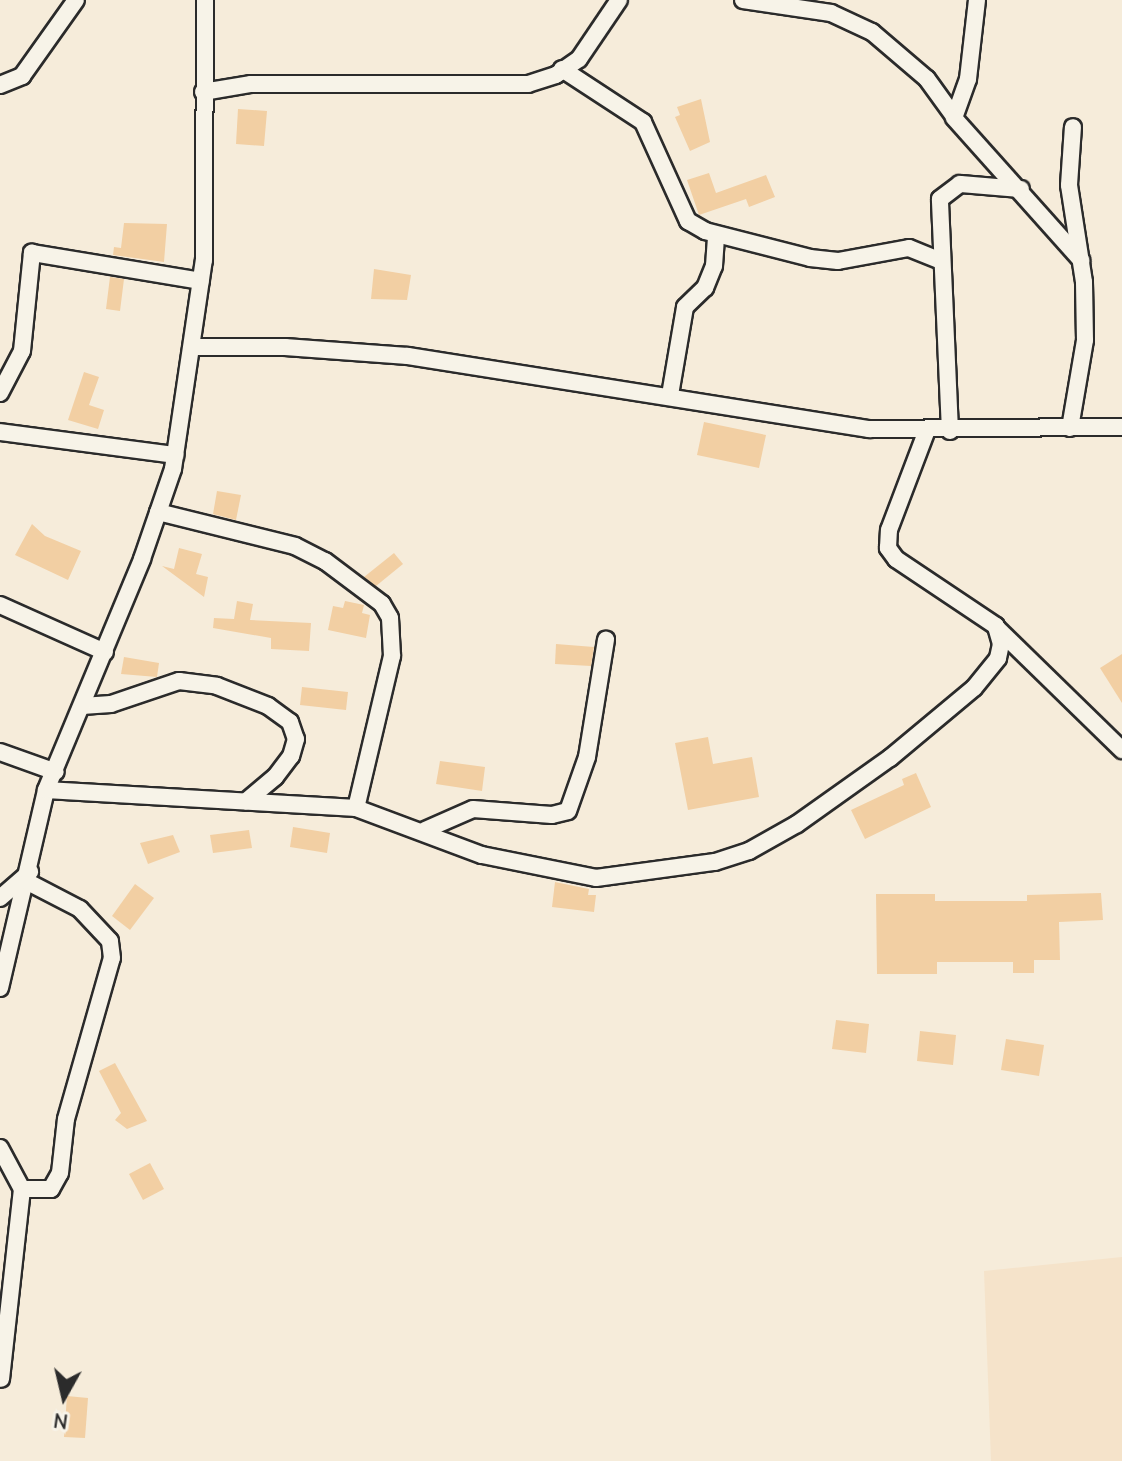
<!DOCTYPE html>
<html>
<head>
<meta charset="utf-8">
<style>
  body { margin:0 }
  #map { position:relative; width:1122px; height:1461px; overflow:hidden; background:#f6ecda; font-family:"Comic Neue",sans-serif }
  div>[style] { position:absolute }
  .built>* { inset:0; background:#f5e3ca }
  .building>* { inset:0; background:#f2cfa3 }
  .roads { filter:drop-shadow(2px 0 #2b2b2b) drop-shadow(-2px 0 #2b2b2b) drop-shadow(0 2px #2b2b2b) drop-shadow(0 -2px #2b2b2b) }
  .minor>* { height:16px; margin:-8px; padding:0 8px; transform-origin:8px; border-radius:8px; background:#f7f3e8 }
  span { translate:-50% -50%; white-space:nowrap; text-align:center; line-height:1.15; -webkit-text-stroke:6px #f7f3e8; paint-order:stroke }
  .north { position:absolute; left:24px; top:1357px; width:80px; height:80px; -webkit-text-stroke:6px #f7f3e8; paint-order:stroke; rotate:188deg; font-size:22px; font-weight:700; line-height:32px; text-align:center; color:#2b2b2b }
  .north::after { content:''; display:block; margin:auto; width:28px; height:36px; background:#2b2b2b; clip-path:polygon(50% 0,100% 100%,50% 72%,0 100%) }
</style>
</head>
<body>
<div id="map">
  <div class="built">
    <div style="clip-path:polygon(1122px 1257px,1122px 1461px,991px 1461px,984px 1271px)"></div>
  </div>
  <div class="building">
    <div style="clip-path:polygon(701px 99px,710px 142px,690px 151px,675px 117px,680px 115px,677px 107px)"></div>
    <div style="clip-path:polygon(238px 109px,267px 111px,264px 146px,236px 144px)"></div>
    <div style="clip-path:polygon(709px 173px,716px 193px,766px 175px,775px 197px,749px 207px,746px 199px,699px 215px,687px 180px)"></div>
    <div style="clip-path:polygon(124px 223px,167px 224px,164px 262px,113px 255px,114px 247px,121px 248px)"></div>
    <div style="clip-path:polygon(374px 269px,411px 275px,407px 300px,371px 299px)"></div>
    <div style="clip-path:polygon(110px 277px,124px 279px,120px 311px,106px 309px)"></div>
    <div style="clip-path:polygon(84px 372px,99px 377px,89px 405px,104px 410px,98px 429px,68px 420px)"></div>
    <div style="clip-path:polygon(704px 422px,766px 435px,759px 468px,697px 455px)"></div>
    <div style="clip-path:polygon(217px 491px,241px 495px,236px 520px,213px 514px)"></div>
    <div style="clip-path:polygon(32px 524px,45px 536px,81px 551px,68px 580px,15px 555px)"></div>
    <div style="clip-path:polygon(179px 548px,202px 554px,196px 574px,208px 577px,204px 597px,162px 566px,174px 569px)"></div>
    <div style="clip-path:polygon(394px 553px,403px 564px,376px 586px,364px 577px)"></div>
    <div style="clip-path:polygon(237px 601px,253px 604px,250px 620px,311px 623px,309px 651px,271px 649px,271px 638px,213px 628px,214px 618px,234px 619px)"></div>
    <div style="clip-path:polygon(345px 601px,364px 605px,362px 613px,370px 615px,366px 638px,328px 630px,333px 606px,343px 608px)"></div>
    <div style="clip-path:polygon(556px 644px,594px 647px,591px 666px,555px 664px)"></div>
    <div style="clip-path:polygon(1122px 654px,1122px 703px,1100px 668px)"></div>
    <div style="clip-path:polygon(124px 657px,159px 663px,157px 677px,121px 674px)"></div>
    <div style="clip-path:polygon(302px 687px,348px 692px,346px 710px,300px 705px)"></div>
    <div style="clip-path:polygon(708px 737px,713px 764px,752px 757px,759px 797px,688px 810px,675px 743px)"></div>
    <div style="clip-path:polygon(440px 761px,485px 767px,482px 791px,436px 784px)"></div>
    <div style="clip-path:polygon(916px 773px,931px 807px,865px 839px,851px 810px,904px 785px,902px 779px)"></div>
    <div style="clip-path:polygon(293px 827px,330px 833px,327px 853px,290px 847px)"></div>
    <div style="clip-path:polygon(249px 830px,252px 848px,213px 853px,210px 835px)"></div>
    <div style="clip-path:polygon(173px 835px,180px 852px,148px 864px,140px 843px)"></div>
    <div style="clip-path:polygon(555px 882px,589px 889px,588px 895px,596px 895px,594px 912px,552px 907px)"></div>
    <div style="clip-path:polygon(135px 884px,154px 898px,130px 930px,112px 916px)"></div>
    <div style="clip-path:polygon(1101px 893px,1103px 920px,1059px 922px,1060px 960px,1034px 960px,1034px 973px,1013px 973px,1013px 962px,937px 962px,937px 974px,877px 974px,876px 894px,935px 894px,935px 901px,1027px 901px,1027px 895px)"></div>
    <div style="clip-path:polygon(836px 1020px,869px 1024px,866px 1053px,832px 1049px)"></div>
    <div style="clip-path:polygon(920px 1031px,956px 1035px,953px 1065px,917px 1061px)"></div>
    <div style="clip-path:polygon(1006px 1039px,1044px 1045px,1039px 1076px,1001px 1070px)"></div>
    <div style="clip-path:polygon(115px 1063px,147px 1121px,127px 1129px,115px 1120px,121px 1113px,99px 1071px)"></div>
    <div style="clip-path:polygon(150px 1163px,164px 1189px,143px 1200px,129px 1174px)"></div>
    <div style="clip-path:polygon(67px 1396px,88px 1398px,85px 1438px,64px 1437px)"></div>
  </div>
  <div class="roads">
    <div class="minor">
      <div style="left:743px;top:0;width:89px;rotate:8.4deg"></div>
      <div style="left:831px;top:13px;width:45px;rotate:24.9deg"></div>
      <div style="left:872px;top:32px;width:72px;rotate:40.5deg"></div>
      <div style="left:927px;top:79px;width:44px;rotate:54.2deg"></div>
      <div style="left:977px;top:0;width:80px;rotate:96.5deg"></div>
      <div style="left:968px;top:79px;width:41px;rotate:109.7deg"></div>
      <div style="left:954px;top:118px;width:191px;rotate:48.2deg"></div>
      <div style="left:562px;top:69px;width:97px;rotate:33.2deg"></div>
      <div style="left:643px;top:122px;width:109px;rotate:65.6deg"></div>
      <div style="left:688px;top:221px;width:20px;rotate:30deg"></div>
      <div style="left:705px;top:231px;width:108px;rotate:14.4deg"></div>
      <div style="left:810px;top:258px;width:28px;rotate:6deg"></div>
      <div style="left:838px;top:261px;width:72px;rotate:-10.4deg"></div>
      <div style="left:909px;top:248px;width:35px;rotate:22deg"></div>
      <div style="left:0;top:85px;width:24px;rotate:-22deg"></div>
      <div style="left:22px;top:76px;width:93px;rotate:-54.6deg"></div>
      <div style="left:203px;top:92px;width:49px;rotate:-9.5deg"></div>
      <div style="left:251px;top:84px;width:277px"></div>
      <div style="left:528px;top:84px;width:29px;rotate:-18deg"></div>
      <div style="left:556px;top:75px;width:28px;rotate:-35deg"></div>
      <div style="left:579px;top:59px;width:71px;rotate:-55.9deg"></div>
      <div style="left:192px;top:347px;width:93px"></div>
      <div style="left:285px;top:347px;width:123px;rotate:4.2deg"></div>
      <div style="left:408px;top:356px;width:467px;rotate:9deg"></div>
      <div style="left:869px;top:429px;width:253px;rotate:-0.5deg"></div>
      <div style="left:0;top:393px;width:47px;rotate:-62.4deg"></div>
      <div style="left:22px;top:351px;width:99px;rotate:-84.2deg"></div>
      <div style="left:32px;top:253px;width:171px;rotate:9.4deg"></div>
      <div style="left:670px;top:395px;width:89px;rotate:-80.3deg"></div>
      <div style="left:685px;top:307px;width:28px;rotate:-44deg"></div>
      <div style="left:705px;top:288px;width:24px;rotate:-68deg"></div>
      <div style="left:714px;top:266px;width:31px;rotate:-86deg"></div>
      <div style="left:1070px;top:428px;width:89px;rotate:-80.3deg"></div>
      <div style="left:1085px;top:340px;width:58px;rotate:-91deg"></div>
      <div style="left:1084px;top:282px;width:98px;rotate:-98.8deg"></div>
      <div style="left:1069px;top:185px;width:58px;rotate:-86.1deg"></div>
      <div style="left:950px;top:431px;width:232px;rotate:-92.5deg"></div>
      <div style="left:940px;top:199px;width:25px;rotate:-37deg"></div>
      <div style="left:960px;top:184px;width:61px;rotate:4.7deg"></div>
      <div style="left:0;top:432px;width:177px;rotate:7.5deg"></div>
      <div style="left:158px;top:512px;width:141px;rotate:13.9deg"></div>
      <div style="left:295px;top:546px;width:34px;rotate:27deg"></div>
      <div style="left:325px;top:561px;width:71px;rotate:37deg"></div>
      <div style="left:382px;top:604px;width:16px;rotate:60deg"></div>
      <div style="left:390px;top:618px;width:38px;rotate:87deg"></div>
      <div style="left:392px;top:656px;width:156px;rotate:103.3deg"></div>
      <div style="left:0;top:605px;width:115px;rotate:24.1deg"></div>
      <div style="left:997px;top:628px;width:175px;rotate:44.3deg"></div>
      <div style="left:82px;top:706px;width:29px;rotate:-4deg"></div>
      <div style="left:111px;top:704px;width:72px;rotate:-18.7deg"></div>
      <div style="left:179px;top:681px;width:38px;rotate:7deg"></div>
      <div style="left:217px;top:686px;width:55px;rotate:21.4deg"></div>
      <div style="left:268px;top:706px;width:27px;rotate:36deg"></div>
      <div style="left:290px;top:722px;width:18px;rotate:71deg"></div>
      <div style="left:296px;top:739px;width:18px;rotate:106deg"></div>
      <div style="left:291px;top:756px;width:26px;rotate:127deg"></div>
      <div style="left:275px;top:777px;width:38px;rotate:140deg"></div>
      <div style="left:0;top:752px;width:59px;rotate:19.7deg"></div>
      <div style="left:46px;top:790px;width:311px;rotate:3.3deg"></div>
      <div style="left:356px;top:808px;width:134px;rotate:20.5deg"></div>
      <div style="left:482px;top:855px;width:116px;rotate:11.4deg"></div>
      <div style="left:596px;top:878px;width:120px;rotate:-7.7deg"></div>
      <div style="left:715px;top:862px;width:36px;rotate:-18deg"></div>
      <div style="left:749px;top:851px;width:55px;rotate:-29.4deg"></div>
      <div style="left:797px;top:824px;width:114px;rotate:-35.4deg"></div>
      <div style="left:890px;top:758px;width:109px;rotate:-39.8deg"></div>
      <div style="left:974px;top:688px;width:38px;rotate:-51deg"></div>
      <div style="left:998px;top:658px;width:14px;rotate:-78deg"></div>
      <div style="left:1001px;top:644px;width:19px;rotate:-106deg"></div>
      <div style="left:996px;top:626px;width:120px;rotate:-146.2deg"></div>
      <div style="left:896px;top:559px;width:14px;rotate:-126deg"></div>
      <div style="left:888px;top:548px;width:18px;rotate:-87deg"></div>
      <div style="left:889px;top:530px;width:107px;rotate:-69.2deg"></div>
      <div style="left:425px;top:830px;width:52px;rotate:-23.6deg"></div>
      <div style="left:473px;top:809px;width:79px;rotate:4.3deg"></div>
      <div style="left:552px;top:815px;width:16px;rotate:-14deg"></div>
      <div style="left:568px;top:811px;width:57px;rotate:-70.6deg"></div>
      <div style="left:587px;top:757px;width:119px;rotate:-80.8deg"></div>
      <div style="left:0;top:898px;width:40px;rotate:-41deg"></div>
      <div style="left:0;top:988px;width:203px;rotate:-76.9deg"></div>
      <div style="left:46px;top:790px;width:250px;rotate:-67.4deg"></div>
      <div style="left:142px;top:559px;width:95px;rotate:-71deg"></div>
      <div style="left:173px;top:469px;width:211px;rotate:-81.6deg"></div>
      <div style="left:204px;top:260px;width:260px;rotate:-89.8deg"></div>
      <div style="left:0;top:1148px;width:47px;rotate:61.8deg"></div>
      <div style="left:22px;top:1189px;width:191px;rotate:96.3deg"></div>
      <div style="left:22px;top:1189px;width:29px"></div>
      <div style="left:51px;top:1189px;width:18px;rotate:-61deg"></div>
      <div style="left:60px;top:1173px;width:54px;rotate:-83.7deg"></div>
      <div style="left:66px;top:1119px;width:167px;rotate:-74.1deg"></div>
      <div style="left:112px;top:958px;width:17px;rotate:-97deg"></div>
      <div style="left:110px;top:941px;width:44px;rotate:-133.2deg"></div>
      <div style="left:80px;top:909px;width:59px;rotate:-152.6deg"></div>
    </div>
  </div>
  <div class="north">N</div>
</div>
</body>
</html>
